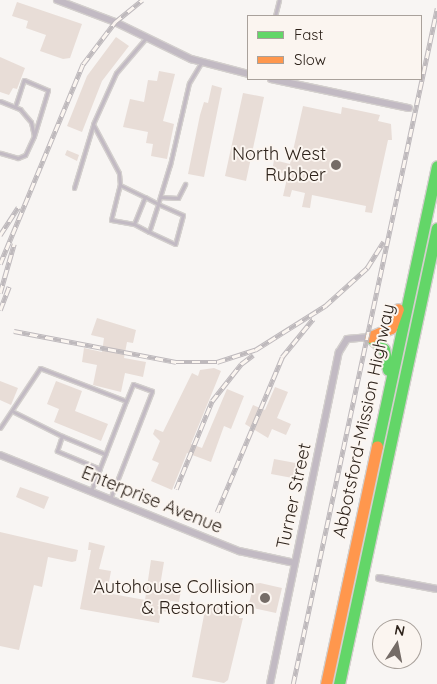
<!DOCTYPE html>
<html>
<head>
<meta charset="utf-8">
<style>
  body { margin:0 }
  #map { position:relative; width:437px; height:684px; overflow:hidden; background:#f8f5f3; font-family:Quicksand,sans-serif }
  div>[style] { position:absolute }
  .building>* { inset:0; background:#e8ddd7 }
  .roads { filter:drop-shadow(1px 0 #d3cfcd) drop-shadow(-1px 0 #d3cfcd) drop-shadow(0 1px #d3cfcd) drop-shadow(0 -1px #d3cfcd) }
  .lane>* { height:3px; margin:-1.5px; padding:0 1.5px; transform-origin:1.5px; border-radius:1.5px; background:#c2bac3 }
  .street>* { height:6px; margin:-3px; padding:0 3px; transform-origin:3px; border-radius:3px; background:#c2bac3 }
  .fast>* { height:11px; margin:-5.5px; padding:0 5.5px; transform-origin:5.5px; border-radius:5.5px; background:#63d668 }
  .slow>* { height:11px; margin:-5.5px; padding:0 5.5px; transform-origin:5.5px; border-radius:5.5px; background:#ff974d }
  .rail>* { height:4.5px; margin-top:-2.25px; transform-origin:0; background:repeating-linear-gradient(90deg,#fbf5f0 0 8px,#beb9bc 0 16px); box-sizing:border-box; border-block:1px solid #beb9bc }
  .dots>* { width:14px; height:14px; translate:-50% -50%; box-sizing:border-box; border:2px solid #fbf5f0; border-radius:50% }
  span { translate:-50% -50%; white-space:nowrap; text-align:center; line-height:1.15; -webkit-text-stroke:4px #fbf5f0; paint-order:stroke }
  .poi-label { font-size:18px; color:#2e231b }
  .right { translate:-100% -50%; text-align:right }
  .street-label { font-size:18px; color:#2e231b }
  .legend { position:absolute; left:247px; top:15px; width:175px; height:65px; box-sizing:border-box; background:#fbf5f0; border:1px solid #a9a19b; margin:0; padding:6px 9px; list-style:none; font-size:15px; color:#2e231b }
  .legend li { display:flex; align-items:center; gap:10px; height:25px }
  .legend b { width:25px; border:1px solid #a9a19b }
  .north { position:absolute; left:372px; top:619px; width:50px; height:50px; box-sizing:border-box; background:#fbf5f0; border:1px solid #a9a19b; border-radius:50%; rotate:11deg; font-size:14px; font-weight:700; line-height:20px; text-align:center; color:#2e231b }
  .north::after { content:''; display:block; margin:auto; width:18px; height:22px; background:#756c67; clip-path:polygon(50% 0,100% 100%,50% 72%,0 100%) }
</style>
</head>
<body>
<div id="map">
  <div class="building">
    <div style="clip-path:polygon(17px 2px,82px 24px,70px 58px,63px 59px,40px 51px,46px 35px,26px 28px,28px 21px,12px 16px)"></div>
    <div style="clip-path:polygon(116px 37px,129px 46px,102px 81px,82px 132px,67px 126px,87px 76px)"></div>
    <div style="clip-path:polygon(0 57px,25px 68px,17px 89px,13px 88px,9px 95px,0 92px)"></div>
    <div style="clip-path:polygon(159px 71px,175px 74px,163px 121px,174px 124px,167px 159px,151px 156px,153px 144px,146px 143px,148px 132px,123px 127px,130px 99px,144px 102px,148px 80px,157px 81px)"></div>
    <div style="clip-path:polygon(212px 85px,222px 88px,204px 177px,188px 174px,200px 115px,204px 102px,208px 103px)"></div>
    <div style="clip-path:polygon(243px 93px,264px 97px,246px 181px,225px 176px)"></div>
    <div style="clip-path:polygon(303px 106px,341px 114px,342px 107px,380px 115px,378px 121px,391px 124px,392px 140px,388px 140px,372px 213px,365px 212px,366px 206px,312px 195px,310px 208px,302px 207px,305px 193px,292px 190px,290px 197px,283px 196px,288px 174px,272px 171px,274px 160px,290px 164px)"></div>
    <div style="clip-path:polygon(67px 150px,79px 155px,77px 161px,65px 155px)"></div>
    <div style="clip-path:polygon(97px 318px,136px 330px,133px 343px,127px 342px,124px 358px,146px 362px,143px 377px,125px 373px,121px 392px,93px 385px,97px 365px,82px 362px,84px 348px,102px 352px,104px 338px,91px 335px)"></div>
    <div style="clip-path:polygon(214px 368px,221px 371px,191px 444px,202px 448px,227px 389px,244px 396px,231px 429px,224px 426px,211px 462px,187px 453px,172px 490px,151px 481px,159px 463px,152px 460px,160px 441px,153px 434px,155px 429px,163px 432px,192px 373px,198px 376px,200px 370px)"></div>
    <div style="clip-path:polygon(0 381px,18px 388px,11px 405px,0 400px)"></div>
    <div style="clip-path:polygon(56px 381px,82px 391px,75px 411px,108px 424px,101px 441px,54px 422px,59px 409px,47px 404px)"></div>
    <div style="clip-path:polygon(275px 387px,288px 392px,277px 418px,291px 424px,286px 435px,272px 429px,268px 438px,245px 424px,253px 405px,265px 410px)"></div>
    <div style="clip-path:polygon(274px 459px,301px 464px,298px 479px,271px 474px)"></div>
    <div style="clip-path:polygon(20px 487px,49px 497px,44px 509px,16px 497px)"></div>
    <div style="clip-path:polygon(0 532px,78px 550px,76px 561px,72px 562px,48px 557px,42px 587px,34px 585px,19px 650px,0 646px)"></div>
    <div style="clip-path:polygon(89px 542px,105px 546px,99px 569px,111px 571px,107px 593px,145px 600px,151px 560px,164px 562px,160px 586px,181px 590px,179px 602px,171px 601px,169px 612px,161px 611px,159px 623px,80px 609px,91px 550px,88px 550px)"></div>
    <div style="clip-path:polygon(260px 583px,282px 588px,276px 613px,248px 607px,254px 584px)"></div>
    <div style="clip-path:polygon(206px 605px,240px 611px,239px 618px,243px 618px,228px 680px,224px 683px,192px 677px)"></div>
  </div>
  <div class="roads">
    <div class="lane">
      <div style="left:275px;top:16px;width:16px;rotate:-76deg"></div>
      <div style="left:0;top:101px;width:22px;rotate:22deg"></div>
      <div style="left:20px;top:109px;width:17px;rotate:50deg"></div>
      <div style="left:31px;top:122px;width:14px;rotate:78deg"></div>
      <div style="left:34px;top:136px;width:21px;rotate:115deg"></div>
      <div style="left:25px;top:155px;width:8px;rotate:157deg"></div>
      <div style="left:18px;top:158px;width:19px;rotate:-164deg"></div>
      <div style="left:15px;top:107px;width:28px;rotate:-72deg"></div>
      <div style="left:24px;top:80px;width:26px;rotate:23deg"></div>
      <div style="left:48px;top:90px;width:48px;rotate:106.9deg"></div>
      <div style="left:120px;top:185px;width:12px;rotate:-95deg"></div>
      <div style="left:119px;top:173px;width:55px;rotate:-118deg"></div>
      <div style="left:93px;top:124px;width:56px;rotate:-65.7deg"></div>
      <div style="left:116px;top:73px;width:46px;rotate:-49.4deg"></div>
      <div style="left:74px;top:188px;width:66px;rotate:-73.2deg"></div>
      <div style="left:160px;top:197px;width:18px;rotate:3deg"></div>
      <div style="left:178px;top:198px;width:16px;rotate:-63deg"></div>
      <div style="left:134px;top:224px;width:23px;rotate:-170deg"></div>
      <div style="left:111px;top:220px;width:36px;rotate:-76deg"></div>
      <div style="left:120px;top:185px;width:28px;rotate:26deg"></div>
      <div style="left:149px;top:232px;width:17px;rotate:-152deg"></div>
      <div style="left:134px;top:224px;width:29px;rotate:-68deg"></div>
      <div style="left:145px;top:197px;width:15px;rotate:28deg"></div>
      <div style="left:158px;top:204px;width:27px;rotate:24deg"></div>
      <div style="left:183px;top:215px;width:30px;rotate:105deg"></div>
      <div style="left:175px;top:244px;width:29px;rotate:-155deg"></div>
      <div style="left:149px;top:232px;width:29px;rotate:-72deg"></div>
      <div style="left:158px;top:204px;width:7px;rotate:-74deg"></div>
      <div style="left:160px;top:197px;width:34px;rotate:-73deg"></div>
      <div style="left:170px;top:165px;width:84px;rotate:-77deg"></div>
      <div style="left:189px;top:83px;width:23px;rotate:-59deg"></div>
      <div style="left:12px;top:411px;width:56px;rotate:26.6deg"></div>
      <div style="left:0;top:428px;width:72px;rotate:-56.3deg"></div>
      <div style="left:40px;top:368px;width:92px;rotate:21deg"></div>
      <div style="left:126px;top:401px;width:97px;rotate:111.3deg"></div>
      <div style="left:100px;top:469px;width:47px;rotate:-157.3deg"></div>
      <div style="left:57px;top:451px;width:16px;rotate:-72deg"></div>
      <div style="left:62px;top:436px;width:47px;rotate:22.7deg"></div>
      <div style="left:110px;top:499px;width:116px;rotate:-68.7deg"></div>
      <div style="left:152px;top:391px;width:20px;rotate:-160deg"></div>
      <div style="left:133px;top:384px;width:18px;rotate:112deg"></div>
    </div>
    <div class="street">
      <div style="left:57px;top:0;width:62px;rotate:20.8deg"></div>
      <div style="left:115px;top:22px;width:85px;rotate:26deg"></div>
      <div style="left:191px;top:59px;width:59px;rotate:14.7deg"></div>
      <div style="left:271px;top:79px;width:141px;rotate:11.9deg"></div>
      <div style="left:0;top:455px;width:258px;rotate:21.9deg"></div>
      <div style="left:239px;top:551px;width:57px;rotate:12.1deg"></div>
      <div style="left:379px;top:578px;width:59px;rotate:10.7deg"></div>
      <div style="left:270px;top:684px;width:339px;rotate:-78.3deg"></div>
      <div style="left:339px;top:352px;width:15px;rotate:-58deg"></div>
      <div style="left:347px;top:339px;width:23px;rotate:-5deg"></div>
    </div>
    <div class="fast">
      <div style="left:370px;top:337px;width:18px;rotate:41deg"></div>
      <div style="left:384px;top:349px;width:21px;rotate:79deg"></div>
      <div style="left:377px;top:446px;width:286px;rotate:-77.9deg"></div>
      <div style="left:339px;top:684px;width:466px;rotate:-77.9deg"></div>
    </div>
    <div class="slow">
      <div style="left:370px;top:337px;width:23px;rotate:-23deg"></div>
      <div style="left:391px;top:328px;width:20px;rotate:-70deg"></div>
      <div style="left:326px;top:684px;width:243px;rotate:-77.9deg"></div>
    </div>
  </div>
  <div class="rail">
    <div style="left:0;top:235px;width:33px;rotate:-57deg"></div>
    <div style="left:0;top:264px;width:217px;rotate:-67.5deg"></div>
    <div style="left:83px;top:64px;width:53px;rotate:-52.7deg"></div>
    <div style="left:115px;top:22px;width:35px;rotate:-39deg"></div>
    <div style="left:0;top:293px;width:51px;rotate:-74.1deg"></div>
    <div style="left:0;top:310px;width:25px;rotate:-69deg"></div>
    <div style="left:14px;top:331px;width:165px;rotate:10.8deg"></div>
    <div style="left:176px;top:362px;width:41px"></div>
    <div style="left:217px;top:362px;width:40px;rotate:-18deg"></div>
    <div style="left:255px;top:350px;width:83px;rotate:-32.2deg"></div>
    <div style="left:325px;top:306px;width:57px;rotate:-42.1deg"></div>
    <div style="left:367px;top:268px;width:31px;rotate:-58deg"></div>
    <div style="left:176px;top:489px;width:95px;rotate:-67.8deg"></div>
    <div style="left:212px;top:401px;width:47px;rotate:-51.9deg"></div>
    <div style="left:241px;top:364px;width:15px;rotate:-37deg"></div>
    <div style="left:217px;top:512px;width:168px;rotate:-67.2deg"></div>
    <div style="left:282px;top:357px;width:49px;rotate:-50.8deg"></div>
    <div style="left:293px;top:684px;width:691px;rotate:-77.97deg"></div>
  </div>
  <div class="dots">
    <div style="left:336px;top:165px;background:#756c67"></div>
    <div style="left:265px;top:598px;background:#756c67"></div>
  </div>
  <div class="poi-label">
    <span class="right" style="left:326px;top:165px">North West<br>Rubber</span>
    <span class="right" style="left:255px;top:598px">Autohouse Collision<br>&amp; Restoration</span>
  </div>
  <div class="street-label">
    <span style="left:364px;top:421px;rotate:-78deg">Abbotsford-Mission Highway</span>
    <span style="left:294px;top:496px;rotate:-78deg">Turner Street</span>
    <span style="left:152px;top:500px;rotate:22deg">Enterprise Avenue</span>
  </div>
  <ul class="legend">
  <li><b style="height:6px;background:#63d668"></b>Fast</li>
  <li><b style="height:6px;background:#ff974d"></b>Slow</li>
  </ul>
  <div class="north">N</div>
</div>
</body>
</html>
